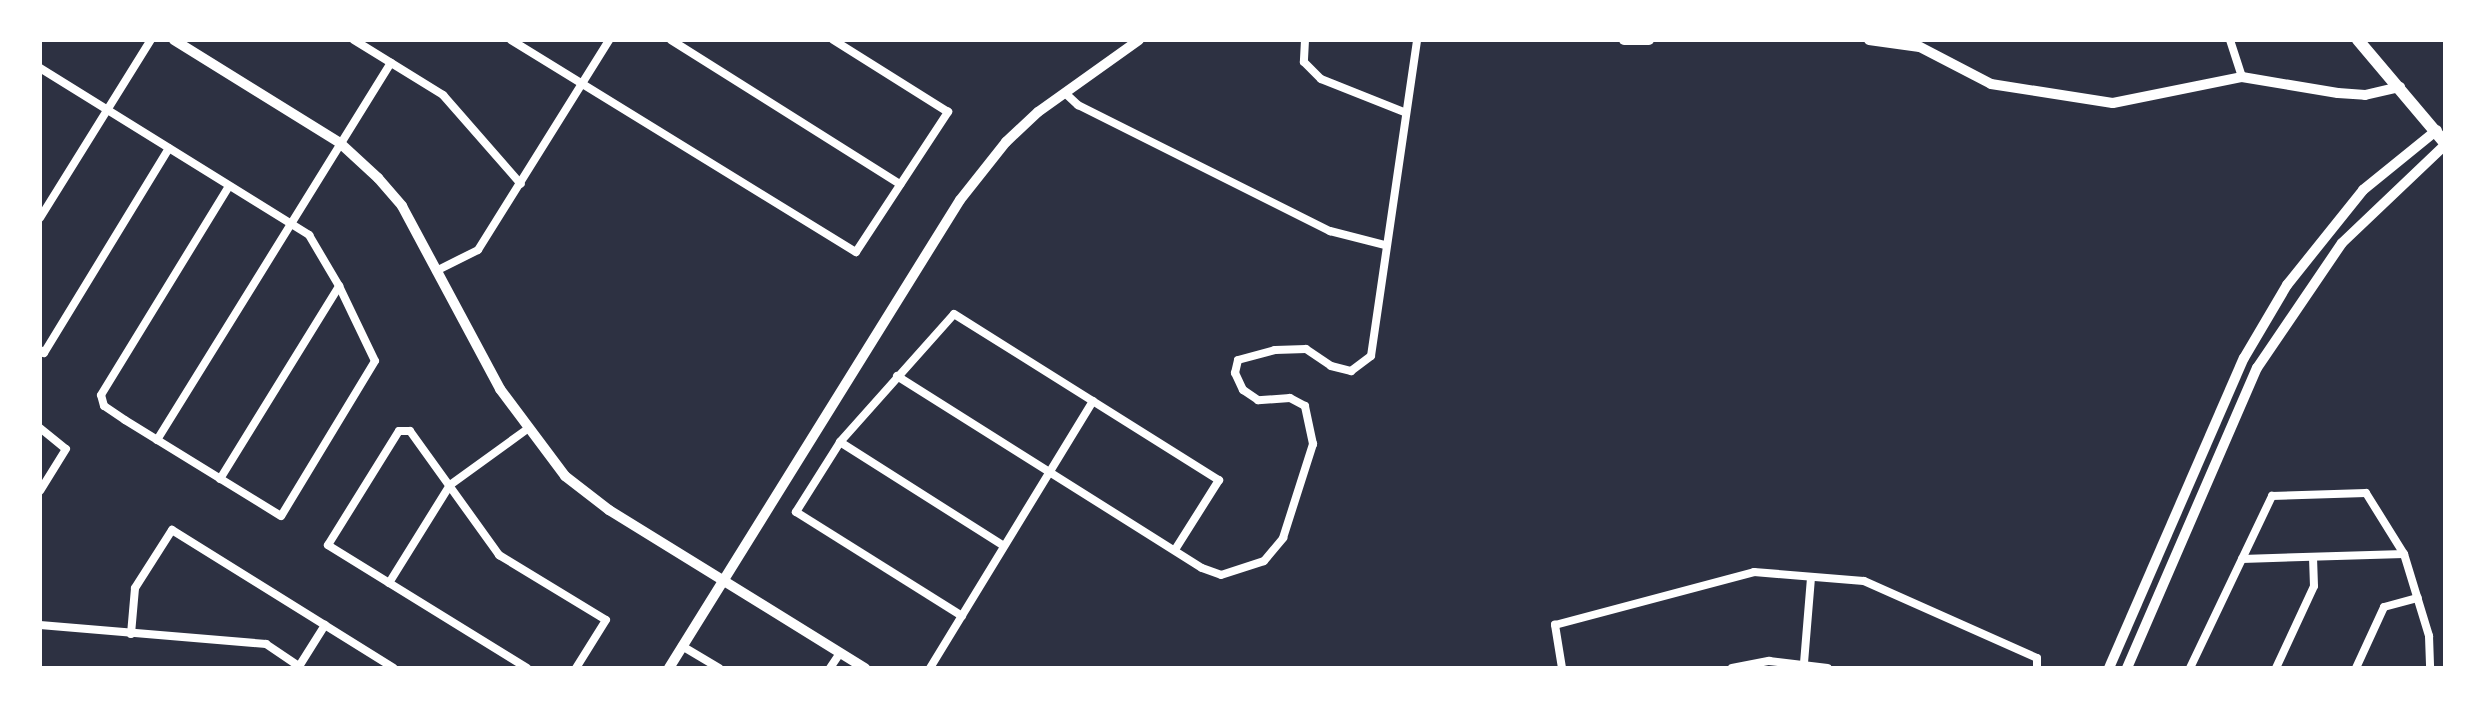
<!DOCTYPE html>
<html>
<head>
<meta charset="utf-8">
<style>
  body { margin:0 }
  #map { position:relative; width:2485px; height:708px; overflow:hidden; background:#2d3142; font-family:"Archivo Narrow",sans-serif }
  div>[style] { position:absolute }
  .minor>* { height:8px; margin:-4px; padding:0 4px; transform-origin:4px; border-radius:4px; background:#fff }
  .tertiary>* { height:10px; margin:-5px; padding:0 5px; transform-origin:5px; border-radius:5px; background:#fff }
  .secondary>* { height:12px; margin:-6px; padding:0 6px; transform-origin:6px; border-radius:6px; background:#fff }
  span { translate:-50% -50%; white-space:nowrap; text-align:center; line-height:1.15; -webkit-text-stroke:8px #fff; paint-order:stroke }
  .frame { position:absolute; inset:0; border:42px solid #fff; pointer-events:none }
</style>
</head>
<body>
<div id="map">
  <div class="minor">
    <div style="left:354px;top:40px;width:105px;rotate:31.7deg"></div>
    <div style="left:443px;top:95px;width:118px;rotate:48.8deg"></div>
    <div style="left:511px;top:40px;width:405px;rotate:31.6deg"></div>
    <div style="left:856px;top:252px;width:168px;rotate:-56.7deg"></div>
    <div style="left:948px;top:112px;width:136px;rotate:-147.9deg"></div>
    <div style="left:671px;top:40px;width:271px;rotate:32.2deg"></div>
    <div style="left:1305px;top:40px;width:22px;rotate:93deg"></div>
    <div style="left:1304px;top:62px;width:24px;rotate:45deg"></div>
    <div style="left:1321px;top:79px;width:89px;rotate:21.7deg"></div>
    <div style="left:2230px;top:40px;width:39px;rotate:72deg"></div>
    <div style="left:40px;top:68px;width:317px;rotate:31.8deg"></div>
    <div style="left:309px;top:235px;width:59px;rotate:59.5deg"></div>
    <div style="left:339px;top:286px;width:83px;rotate:64.4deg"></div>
    <div style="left:375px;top:361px;width:181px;rotate:121.2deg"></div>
    <div style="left:281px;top:516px;width:183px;rotate:-148.4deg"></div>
    <div style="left:125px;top:420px;width:25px;rotate:-146deg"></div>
    <div style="left:104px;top:406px;width:11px;rotate:-105deg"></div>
    <div style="left:101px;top:395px;width:245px;rotate:-58.5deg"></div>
    <div style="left:1065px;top:93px;width:18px;rotate:43deg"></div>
    <div style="left:1078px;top:105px;width:282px;rotate:26.6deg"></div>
    <div style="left:1330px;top:231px;width:57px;rotate:14.3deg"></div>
    <div style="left:40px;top:218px;width:210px;rotate:-58.1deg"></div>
    <div style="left:436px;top:271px;width:47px;rotate:-26.6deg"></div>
    <div style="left:478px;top:250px;width:248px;rotate:-58deg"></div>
    <div style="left:40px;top:350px;width:5px;rotate:37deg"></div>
    <div style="left:44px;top:353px;width:240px;rotate:-58.6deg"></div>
    <div style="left:897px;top:376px;width:360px;rotate:32.2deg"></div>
    <div style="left:1202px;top:568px;width:20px;rotate:20deg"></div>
    <div style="left:1221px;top:575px;width:45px;rotate:-18deg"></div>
    <div style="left:1264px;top:561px;width:30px;rotate:-50deg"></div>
    <div style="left:1283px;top:538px;width:99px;rotate:-72.3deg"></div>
    <div style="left:1313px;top:444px;width:39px;rotate:-102deg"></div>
    <div style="left:1305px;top:406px;width:17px;rotate:-152deg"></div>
    <div style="left:1290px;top:398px;width:32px;rotate:176deg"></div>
    <div style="left:1258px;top:400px;width:18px;rotate:-146deg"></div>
    <div style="left:1243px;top:390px;width:19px;rotate:-115deg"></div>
    <div style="left:1235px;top:373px;width:13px;rotate:-77deg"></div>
    <div style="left:1238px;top:360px;width:38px;rotate:-15deg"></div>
    <div style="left:1275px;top:350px;width:31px;rotate:-2deg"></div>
    <div style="left:1306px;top:349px;width:30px;rotate:34deg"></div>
    <div style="left:1331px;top:366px;width:21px;rotate:14deg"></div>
    <div style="left:1351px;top:371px;width:25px;rotate:-37deg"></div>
    <div style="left:1371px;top:356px;width:319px;rotate:-81.7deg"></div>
    <div style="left:40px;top:428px;width:33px;rotate:39deg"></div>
    <div style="left:66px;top:449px;width:49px;rotate:121.8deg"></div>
    <div style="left:157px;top:440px;width:444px;rotate:-58.2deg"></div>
    <div style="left:840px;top:442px;width:194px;rotate:32.4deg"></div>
    <div style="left:220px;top:479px;width:227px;rotate:-58.3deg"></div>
    <div style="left:2242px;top:559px;width:162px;rotate:-1.8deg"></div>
    <div style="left:389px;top:583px;width:115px;rotate:-58.1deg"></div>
    <div style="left:450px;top:485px;width:94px;rotate:-35.9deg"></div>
    <div style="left:962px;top:616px;width:196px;rotate:-147.9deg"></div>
    <div style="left:796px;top:512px;width:83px;rotate:-57.8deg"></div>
    <div style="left:840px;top:442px;width:171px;rotate:-48.3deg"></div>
    <div style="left:954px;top:314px;width:313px;rotate:32.1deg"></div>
    <div style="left:1219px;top:480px;width:83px;rotate:122.2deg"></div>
    <div style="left:40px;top:625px;width:227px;rotate:4.8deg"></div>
    <div style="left:266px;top:644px;width:40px;rotate:34deg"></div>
    <div style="left:131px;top:634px;width:46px;rotate:-85deg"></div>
    <div style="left:135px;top:588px;width:69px;rotate:-57.5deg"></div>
    <div style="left:172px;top:530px;width:261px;rotate:31.9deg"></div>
    <div style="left:682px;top:646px;width:43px;rotate:30.7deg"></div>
    <div style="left:1804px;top:663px;width:85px;rotate:-85.3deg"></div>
    <div style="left:298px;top:668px;width:51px;rotate:-57.9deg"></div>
    <div style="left:527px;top:668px;width:234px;rotate:-148.3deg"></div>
    <div style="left:328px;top:545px;width:134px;rotate:-58.1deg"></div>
    <div style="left:399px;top:431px;width:11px"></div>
    <div style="left:410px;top:431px;width:153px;rotate:54.3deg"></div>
    <div style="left:499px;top:555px;width:125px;rotate:31.3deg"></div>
    <div style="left:606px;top:620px;width:57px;rotate:122deg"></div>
    <div style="left:830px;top:668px;width:18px;rotate:-56deg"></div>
    <div style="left:930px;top:668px;width:313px;rotate:-58.6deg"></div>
    <div style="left:1562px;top:668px;width:44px;rotate:-99.2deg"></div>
    <div style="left:1555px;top:625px;width:206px;rotate:-14.9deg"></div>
    <div style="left:1754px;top:572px;width:110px;rotate:4.7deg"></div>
    <div style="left:1864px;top:581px;width:189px;rotate:24deg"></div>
    <div style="left:2037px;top:658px;width:10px;rotate:90deg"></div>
    <div style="left:1732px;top:668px;width:38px;rotate:-11deg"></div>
    <div style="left:1769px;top:661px;width:59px;rotate:6.8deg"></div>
    <div style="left:2190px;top:668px;width:191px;rotate:-64.5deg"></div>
    <div style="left:2272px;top:496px;width:94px;rotate:-1.8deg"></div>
    <div style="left:2366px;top:493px;width:72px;rotate:58.1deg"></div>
    <div style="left:2404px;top:554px;width:86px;rotate:73deg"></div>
    <div style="left:2429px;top:636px;width:32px;rotate:88deg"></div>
    <div style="left:2276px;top:668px;width:90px;rotate:-65.1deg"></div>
    <div style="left:2314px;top:586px;width:29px;rotate:-92deg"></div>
    <div style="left:2356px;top:668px;width:67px;rotate:-65.3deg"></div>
    <div style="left:2384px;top:607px;width:35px;rotate:-15deg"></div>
  </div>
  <div class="tertiary">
    <div style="left:174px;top:40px;width:195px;rotate:31.8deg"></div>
    <div style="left:340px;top:143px;width:52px;rotate:42.6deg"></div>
    <div style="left:378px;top:178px;width:37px;rotate:49deg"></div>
    <div style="left:402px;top:206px;width:208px;rotate:61.8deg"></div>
    <div style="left:500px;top:389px;width:109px;rotate:53.2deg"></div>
    <div style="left:565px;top:476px;width:56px;rotate:37.7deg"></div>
    <div style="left:609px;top:510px;width:301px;rotate:31.7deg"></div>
    <div style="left:1624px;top:40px;width:25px"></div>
    <div style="left:1869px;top:40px;width:51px;rotate:7.8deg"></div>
    <div style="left:1920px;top:47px;width:80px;rotate:27.5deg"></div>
    <div style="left:1991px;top:84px;width:123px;rotate:8.9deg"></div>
    <div style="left:2113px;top:103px;width:132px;rotate:-11.4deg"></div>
    <div style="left:2242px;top:77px;width:97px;rotate:9.5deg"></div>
    <div style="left:2338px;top:93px;width:27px;rotate:4deg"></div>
    <div style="left:2365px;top:95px;width:36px;rotate:-13deg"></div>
    <div style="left:669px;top:668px;width:551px;rotate:-58.13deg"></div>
    <div style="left:960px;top:200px;width:74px;rotate:-51.6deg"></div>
    <div style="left:1006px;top:142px;width:44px;rotate:-43.2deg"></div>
    <div style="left:1038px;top:112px;width:124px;rotate:-35.5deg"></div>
    <div style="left:2109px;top:668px;width:338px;rotate:-66.5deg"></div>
    <div style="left:2244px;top:358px;width:85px;rotate:-59.5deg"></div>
    <div style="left:2287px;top:285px;width:122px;rotate:-51.3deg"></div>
    <div style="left:2363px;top:190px;width:95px;rotate:-39deg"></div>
    <div style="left:2127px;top:668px;width:327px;rotate:-66.6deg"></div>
    <div style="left:2257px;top:368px;width:151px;rotate:-55.8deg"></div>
    <div style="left:2342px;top:243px;width:142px;rotate:-43.6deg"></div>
  </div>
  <div class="secondary">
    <div style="left:2358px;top:40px;width:135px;rotate:49.8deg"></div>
  </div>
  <div class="frame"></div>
</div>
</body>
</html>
